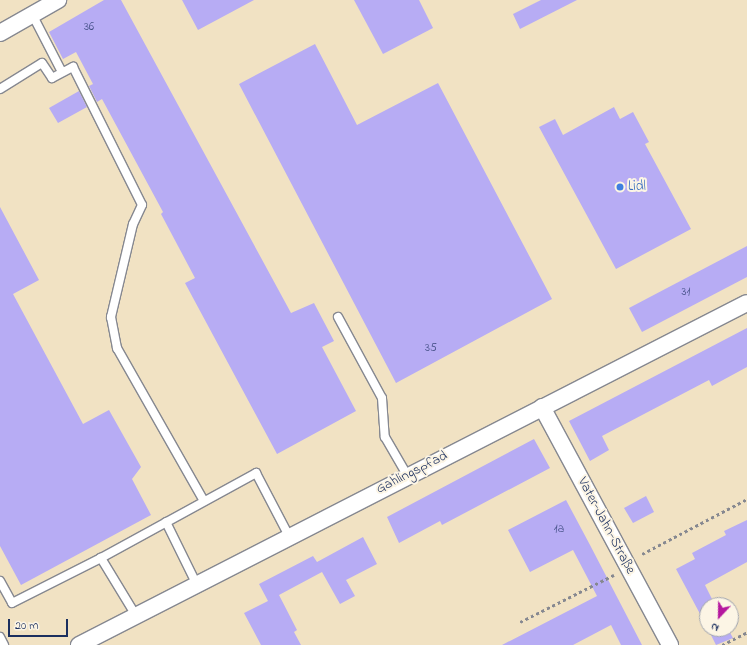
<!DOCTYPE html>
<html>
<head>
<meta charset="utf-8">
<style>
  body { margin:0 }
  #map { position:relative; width:747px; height:645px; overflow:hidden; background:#f1e2c3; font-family:"Indie Flower",sans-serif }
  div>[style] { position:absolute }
  .building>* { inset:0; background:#b7acf4 }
  .path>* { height:2.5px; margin-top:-1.25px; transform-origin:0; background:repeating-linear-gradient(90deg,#868890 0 3px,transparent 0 6px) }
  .roads { filter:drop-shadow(1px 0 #868890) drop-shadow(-1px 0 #868890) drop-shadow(0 1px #868890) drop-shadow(0 -1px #868890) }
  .service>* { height:8px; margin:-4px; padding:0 4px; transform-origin:4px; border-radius:4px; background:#fff }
  .minor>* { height:16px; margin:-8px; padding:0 8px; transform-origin:8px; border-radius:8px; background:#fff }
  .dots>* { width:11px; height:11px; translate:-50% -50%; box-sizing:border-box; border:2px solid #fcf5e5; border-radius:50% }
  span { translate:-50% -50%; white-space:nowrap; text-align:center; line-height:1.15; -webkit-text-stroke:4px #fcf5e5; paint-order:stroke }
  .number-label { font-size:12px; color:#424e84 }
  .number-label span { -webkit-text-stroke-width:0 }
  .shop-label { font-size:14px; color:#366cbe }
  .left { translate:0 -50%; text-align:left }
  .street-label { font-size:14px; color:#1b2f5e }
  .north { position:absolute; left:699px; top:597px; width:40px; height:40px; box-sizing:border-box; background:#fcf5e5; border:1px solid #a2a6af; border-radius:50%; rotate:202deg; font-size:11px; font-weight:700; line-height:16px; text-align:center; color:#1b2f5e }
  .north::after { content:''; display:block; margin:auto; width:14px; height:18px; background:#b5179e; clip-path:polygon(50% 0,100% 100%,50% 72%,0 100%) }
  .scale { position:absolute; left:8px; top:619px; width:60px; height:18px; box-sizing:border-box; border:2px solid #1b2f5e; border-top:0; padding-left:5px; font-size:12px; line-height:14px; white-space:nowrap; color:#1b2f5e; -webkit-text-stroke:3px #fcf5e5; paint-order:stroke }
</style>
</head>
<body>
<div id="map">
  <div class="building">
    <div style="clip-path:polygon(104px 0,121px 0,291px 313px,314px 303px,334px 341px,322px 347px,356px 411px,277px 454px,185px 283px,195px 278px,161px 214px,163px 212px,102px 99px,97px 102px,89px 86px,93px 84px,76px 52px,63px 59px,49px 32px)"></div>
    <div style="clip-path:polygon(182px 0,254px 0,198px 30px)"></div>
    <div style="clip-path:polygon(354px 0,419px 0,433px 28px,383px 54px)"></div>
    <div style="clip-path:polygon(541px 0,577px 0,520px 29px,513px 14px)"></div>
    <div style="clip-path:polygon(315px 44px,357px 125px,438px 83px,552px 299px,396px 383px,239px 84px)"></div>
    <div style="clip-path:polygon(79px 91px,87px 107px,58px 123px,49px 108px)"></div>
    <div style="clip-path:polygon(614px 107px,620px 119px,633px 112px,649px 142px,645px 144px,691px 229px,616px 269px,539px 127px,555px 119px,563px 135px)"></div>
    <div style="clip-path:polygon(0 207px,39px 280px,13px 294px,83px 424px,109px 410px,141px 467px,132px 479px,151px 515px,21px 585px,0 546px)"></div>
    <div style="clip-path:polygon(747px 246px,747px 277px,642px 332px,629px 308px)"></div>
    <div style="clip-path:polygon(747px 328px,747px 367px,712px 386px,709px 380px,602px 436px,609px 450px,590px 461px,569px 421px)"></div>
    <div style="clip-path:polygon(534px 439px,550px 468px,442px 525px,440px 521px,399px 543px,387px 517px)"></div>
    <div style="clip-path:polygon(646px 496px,654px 512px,633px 523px,624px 508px)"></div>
    <div style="clip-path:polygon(566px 500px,590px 545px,642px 645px,621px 645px,611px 625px,573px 645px,502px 645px,597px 596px,573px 550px,530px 572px,508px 530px)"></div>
    <div style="clip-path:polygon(747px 520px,747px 562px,705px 585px,715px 605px,707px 605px,707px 627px,676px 569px,695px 559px,692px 553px,726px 535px,724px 531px)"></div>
    <div style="clip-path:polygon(363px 537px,377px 564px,346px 580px,355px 596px,340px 604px,322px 572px,279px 595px,297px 630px,294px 632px,301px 645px,261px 645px,244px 613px,268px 601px,259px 584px,313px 556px,317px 562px)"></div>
    <div style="clip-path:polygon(708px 629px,728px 629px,733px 638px,716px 645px)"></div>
  </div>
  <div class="path">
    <div style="left:642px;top:554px;width:119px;rotate:-27.6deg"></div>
    <div style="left:520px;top:622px;width:105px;rotate:-26.6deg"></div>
    <div style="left:722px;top:645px;width:28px;rotate:-27deg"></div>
  </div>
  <div class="roads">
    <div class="service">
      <div style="left:32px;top:14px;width:65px;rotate:62.7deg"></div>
      <div style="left:0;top:89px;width:49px;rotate:-31.8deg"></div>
      <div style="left:42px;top:63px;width:18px;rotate:56deg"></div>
      <div style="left:52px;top:78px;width:24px;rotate:-28deg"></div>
      <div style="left:73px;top:67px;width:154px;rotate:63.4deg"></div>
      <div style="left:142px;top:205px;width:21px;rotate:115deg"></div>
      <div style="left:133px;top:224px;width:96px;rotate:103.3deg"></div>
      <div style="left:111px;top:317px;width:32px;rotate:79deg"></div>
      <div style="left:117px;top:348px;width:176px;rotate:60.4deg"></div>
      <div style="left:338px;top:317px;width:92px;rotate:61.5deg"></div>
      <div style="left:382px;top:398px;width:39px;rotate:86deg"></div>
      <div style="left:385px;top:437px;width:44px;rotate:59.9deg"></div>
      <div style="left:166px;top:522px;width:68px;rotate:63.8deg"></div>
      <div style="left:0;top:581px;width:25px;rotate:61deg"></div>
      <div style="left:12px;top:603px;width:100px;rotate:-26.8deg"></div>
      <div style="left:135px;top:614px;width:66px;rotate:-121.3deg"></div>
      <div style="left:101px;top:558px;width:177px;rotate:-28.7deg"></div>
      <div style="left:256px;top:473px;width:71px;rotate:62.4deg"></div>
      <div style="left:0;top:637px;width:9px;rotate:63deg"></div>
    </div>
    <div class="minor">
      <div style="left:0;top:33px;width:67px;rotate:-29.6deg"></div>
      <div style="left:542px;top:407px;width:270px;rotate:61.7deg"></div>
      <div style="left:79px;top:645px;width:750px;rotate:-27.11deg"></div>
    </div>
  </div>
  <div class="dots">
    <div style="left:620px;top:187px;background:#3f7fe0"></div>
  </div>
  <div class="number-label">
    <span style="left:89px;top:28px">36</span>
    <span style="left:686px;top:293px">31</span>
    <span style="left:431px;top:349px">35</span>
    <span style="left:559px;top:530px">1a</span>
  </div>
  <div class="shop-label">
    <span class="left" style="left:628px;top:187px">Lidl</span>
  </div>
  <div class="street-label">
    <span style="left:412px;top:473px;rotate:-27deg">Gahlingspfad</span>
    <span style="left:606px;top:526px;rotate:62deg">Vater-Jahn-Straße</span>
  </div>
  <div class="north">N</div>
  <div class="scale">20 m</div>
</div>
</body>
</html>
